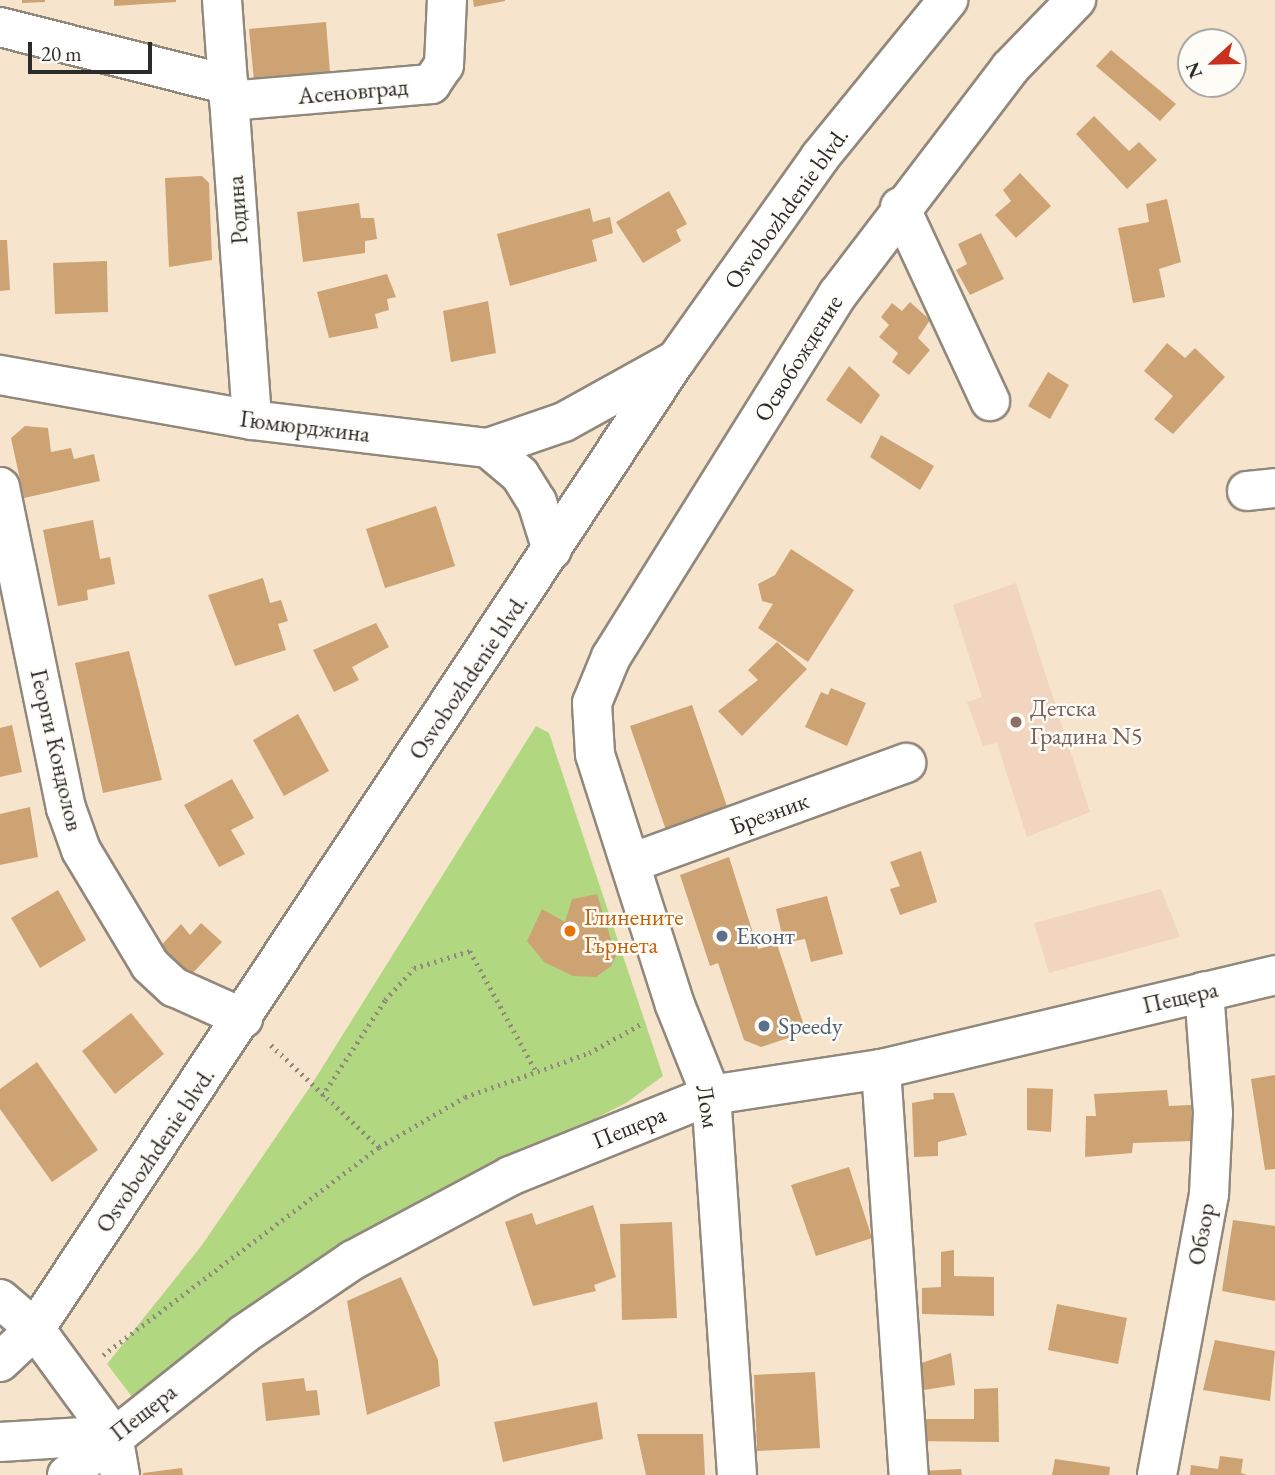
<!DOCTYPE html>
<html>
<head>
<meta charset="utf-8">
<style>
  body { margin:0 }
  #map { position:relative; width:1275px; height:1475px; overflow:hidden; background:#f7e4cd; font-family:"EB Garamond",serif }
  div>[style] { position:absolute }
  .built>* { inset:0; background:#f2d5be }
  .green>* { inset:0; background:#b2d781 }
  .building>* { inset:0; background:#cda374 }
  .path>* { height:4.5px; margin-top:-2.25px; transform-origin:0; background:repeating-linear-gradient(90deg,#91887c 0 2px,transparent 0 7px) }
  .roads { filter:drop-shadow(2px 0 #91887c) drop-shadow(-2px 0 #91887c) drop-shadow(0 2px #91887c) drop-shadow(0 -2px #91887c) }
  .minor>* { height:38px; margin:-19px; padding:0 19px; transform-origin:19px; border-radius:19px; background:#fff }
  .major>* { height:38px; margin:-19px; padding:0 19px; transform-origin:19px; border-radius:19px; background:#fff }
  .dots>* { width:19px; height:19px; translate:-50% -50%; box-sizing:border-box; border:4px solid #fdfcf7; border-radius:50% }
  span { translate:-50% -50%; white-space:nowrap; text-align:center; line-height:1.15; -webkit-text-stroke:5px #fdfcf7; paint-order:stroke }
  .street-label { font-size:24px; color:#2b2b2b }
  .education-label { font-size:24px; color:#785e54 }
  .left { translate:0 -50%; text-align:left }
  .food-label { font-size:24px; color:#c56008 }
  .service-label { font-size:24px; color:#4e5e75 }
  .north { position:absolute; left:1177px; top:28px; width:70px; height:70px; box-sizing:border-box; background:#fdfcf7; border:2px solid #a9a8a5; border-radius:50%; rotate:248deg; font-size:19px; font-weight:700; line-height:28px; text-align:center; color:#2b2b2b }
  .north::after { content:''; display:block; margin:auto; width:24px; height:32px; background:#c8321e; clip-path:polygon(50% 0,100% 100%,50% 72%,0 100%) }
  .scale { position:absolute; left:28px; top:42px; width:124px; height:32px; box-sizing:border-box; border:4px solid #2b2b2b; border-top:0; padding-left:9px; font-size:21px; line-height:24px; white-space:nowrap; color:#2b2b2b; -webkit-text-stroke:5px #fdfcf7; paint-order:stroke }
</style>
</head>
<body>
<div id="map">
  <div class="built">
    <div style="clip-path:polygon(1016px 583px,1090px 812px,1027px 837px,997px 743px,983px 746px,967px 702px,982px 697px,953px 605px)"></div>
    <div style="clip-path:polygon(1161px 889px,1180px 937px,1049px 973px,1034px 923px)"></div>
  </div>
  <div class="green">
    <div style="clip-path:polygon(536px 726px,549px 733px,663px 1076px,626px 1103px,312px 1262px,133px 1398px,107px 1364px,202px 1245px,310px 1087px)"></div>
  </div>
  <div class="building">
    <div style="clip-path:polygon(22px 0,45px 0,45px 2px,22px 3px)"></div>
    <div style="clip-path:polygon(114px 0,176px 0,176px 2px,114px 6px)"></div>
    <div style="clip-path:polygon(473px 0,505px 0,505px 1px,474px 7px)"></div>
    <div style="clip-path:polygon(326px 22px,331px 85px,255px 91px,249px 29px)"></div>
    <div style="clip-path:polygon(1111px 50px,1176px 104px,1160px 121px,1096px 66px)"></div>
    <div style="clip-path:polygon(1094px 116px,1129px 151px,1139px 142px,1157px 160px,1127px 189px,1076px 134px)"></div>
    <div style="clip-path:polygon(1020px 173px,1051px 206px,1016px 238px,995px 215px,1011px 201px,1003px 190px)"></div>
    <div style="clip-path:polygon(202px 176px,209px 183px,212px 260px,169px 267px,165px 178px)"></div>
    <div style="clip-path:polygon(669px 191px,687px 224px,676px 230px,681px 241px,643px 263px,616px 222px)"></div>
    <div style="clip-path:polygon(1167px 199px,1181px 262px,1159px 269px,1165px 297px,1133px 303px,1118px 228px,1149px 222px,1146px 204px)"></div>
    <div style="clip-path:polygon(359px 203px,361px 218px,374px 218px,377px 239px,365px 241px,365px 253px,303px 262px,297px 212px)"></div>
    <div style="clip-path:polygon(590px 208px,593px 222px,610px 217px,613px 233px,592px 240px,597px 261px,510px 286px,497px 234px)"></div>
    <div style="clip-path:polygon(981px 233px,1004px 279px,970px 295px,956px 270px,967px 264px,958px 244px)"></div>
    <div style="clip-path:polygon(0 240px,7px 240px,10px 290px,0 291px)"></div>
    <div style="clip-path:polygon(107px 261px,108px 312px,55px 314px,53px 263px)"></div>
    <div style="clip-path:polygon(387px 274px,396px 297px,387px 299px,389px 310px,375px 314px,378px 328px,329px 338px,317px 292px)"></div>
    <div style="clip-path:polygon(488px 301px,496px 353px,451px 362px,443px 311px)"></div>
    <div style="clip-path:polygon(910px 302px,930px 320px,918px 338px,930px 350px,909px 375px,892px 362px,898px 353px,879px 337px,889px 325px,881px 317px,892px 303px,902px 311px)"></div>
    <div style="clip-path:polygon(1167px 343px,1185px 358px,1195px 348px,1225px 377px,1173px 434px,1154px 419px,1173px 396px,1144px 371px)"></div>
    <div style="clip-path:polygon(849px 366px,880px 395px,861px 424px,826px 400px)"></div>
    <div style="clip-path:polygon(1048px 372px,1069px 385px,1050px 419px,1028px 406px)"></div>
    <div style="clip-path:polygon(25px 426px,48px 428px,51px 452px,71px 448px,74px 459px,94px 454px,100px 481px,24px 498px,11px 438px)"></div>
    <div style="clip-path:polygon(881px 435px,934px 466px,920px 490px,870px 457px)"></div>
    <div style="clip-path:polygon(436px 506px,455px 566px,385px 588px,366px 529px)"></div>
    <div style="clip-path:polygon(93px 520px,100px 559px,110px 557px,115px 584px,87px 590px,88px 600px,58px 606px,43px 530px)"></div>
    <div style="clip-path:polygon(791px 549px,854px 590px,808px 662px,758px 628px,773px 604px,762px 601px,758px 584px,775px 575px)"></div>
    <div style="clip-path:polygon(263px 578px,270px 603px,281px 600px,288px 621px,278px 624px,286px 650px,235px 666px,208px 595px)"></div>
    <div style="clip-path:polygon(376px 623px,389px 647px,352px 667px,359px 680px,334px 692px,313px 650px)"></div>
    <div style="clip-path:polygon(777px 642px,807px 669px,742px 736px,718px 711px,758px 680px,748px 670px)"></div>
    <div style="clip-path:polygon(129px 651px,162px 780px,103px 793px,75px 663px)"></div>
    <div style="clip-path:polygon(831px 688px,866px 703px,847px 746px,805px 727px,821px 692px,828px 695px)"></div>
    <div style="clip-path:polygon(692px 705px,729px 812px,667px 833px,630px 726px)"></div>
    <div style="clip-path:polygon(298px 714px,329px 771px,284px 796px,253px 740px)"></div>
    <div style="clip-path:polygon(12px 725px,22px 772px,0 777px,0 728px)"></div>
    <div style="clip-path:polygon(232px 779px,254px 818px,231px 830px,245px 854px,219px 867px,184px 805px)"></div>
    <div style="clip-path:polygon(30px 807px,38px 857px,0 865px,0 814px)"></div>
    <div style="clip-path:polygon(921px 851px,937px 902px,900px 915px,890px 889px,900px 886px,890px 862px)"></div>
    <div style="clip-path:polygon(729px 857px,758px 949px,777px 944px,806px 1032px,761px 1047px,744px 1040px,718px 963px,710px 966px,680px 875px)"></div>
    <div style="clip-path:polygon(58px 890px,86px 940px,40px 968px,11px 918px)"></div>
    <div style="clip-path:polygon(597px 894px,616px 956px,611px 966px,596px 977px,573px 976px,544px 962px,527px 941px,542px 909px,565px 922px,572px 899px)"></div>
    <div style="clip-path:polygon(827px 896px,843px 954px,811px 962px,805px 939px,784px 943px,776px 909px)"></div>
    <div style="clip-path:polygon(201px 923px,222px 942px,187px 979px,156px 951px,181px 924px,190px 935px)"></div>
    <div style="clip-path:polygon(131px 1013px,164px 1054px,115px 1094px,82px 1051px)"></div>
    <div style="clip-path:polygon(37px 1062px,98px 1150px,52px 1182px,0 1109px,0 1089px)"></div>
    <div style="clip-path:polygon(1275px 1075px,1275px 1169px,1265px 1170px,1251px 1079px)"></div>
    <div style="clip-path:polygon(1027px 1088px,1053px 1089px,1051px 1132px,1027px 1130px)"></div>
    <div style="clip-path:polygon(1167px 1090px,1169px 1106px,1191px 1105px,1193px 1141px,1133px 1143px,1132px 1153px,1085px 1157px,1086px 1116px,1096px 1116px,1094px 1094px)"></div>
    <div style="clip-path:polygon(933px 1093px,954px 1093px,967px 1135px,938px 1142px,938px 1156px,914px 1157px,912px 1103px,934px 1099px)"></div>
    <div style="clip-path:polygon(849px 1167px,872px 1238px,816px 1256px,791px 1185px)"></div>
    <div style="clip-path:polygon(593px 1205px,616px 1277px,594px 1285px,596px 1291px,533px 1306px,505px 1222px,532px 1213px,536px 1225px)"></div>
    <div style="clip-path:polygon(1233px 1220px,1275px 1226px,1275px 1301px,1222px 1291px)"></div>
    <div style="clip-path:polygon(672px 1222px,677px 1318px,622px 1320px,620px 1224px)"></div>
    <div style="clip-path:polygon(954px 1250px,954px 1276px,994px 1277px,994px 1316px,922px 1314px,922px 1288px,941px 1287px,941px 1252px)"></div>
    <div style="clip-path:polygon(401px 1277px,438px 1360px,440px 1386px,367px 1415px,347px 1301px)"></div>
    <div style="clip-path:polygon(1057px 1304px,1127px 1318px,1118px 1364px,1048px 1350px)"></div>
    <div style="clip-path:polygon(1215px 1340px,1275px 1351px,1270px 1401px,1203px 1390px)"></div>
    <div style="clip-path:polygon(951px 1353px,955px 1385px,912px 1392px,907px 1368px)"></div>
    <div style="clip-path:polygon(815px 1372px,820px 1448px,757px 1451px,754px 1375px)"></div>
    <div style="clip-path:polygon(304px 1378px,306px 1391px,317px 1390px,320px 1415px,266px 1421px,262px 1383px)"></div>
    <div style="clip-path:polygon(998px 1388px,999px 1442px,916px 1441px,914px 1419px,974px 1419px,974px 1389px)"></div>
    <div style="clip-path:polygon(597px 1402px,603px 1439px,503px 1462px,494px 1422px)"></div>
    <div style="clip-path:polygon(637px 1434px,703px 1434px,705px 1475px,646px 1475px)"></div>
    <div style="clip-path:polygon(1220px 1456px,1243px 1459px,1241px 1473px,1247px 1475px,1190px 1475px,1191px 1465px,1218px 1469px)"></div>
    <div style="clip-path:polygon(1055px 1459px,1110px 1467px,1109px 1475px,1052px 1475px)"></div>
    <div style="clip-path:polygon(182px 1468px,183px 1475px,143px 1475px,143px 1473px)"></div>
    <div style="clip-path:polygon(961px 1469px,962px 1475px,921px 1475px,921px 1471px)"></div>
  </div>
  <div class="path">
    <div style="left:271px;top:1045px;width:149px;rotate:43.4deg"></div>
    <div style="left:379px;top:1147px;width:99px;rotate:-30.2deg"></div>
    <div style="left:465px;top:1097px;width:132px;rotate:-19.5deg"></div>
    <div style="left:589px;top:1053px;width:60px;rotate:-29.1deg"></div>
    <div style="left:322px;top:1096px;width:115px;rotate:-56.7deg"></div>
    <div style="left:385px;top:1000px;width:43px;rotate:-47.8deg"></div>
    <div style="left:414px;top:968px;width:59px;rotate:-16.9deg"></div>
    <div style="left:470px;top:951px;width:139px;rotate:61.2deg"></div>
    <div style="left:103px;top:1355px;width:346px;rotate:-37deg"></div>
  </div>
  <div class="roads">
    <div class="minor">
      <div style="left:222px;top:0;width:421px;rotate:85.9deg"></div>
      <div style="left:0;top:27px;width:236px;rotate:14.2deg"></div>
      <div style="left:229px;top:101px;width:203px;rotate:-4.8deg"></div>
      <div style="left:431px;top:84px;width:23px;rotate:-56deg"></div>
      <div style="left:444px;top:65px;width:65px;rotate:-87.4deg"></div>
      <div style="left:900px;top:207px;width:214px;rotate:65.1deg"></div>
      <div style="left:0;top:375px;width:256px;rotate:10.1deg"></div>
      <div style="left:252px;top:420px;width:238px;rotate:6.8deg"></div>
      <div style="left:488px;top:448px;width:42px;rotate:40.2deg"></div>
      <div style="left:520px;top:475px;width:32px;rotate:58deg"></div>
      <div style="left:537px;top:502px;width:50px;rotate:72.6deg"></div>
      <div style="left:488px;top:448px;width:80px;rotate:-18.9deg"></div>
      <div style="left:564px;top:422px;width:128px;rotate:-29deg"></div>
      <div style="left:0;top:487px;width:328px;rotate:78.4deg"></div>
      <div style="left:66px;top:808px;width:45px;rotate:70.3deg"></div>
      <div style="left:81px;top:850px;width:134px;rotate:59deg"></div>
      <div style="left:150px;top:965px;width:33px;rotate:43deg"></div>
      <div style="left:174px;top:987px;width:76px;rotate:24.2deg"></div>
      <div style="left:1247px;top:491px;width:28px;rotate:-6deg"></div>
      <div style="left:631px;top:863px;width:293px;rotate:-20deg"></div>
      <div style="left:881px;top:1069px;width:407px;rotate:86.1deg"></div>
      <div style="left:0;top:1299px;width:46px;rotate:40.6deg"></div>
      <div style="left:35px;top:1329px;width:132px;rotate:53.7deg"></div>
      <div style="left:113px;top:1435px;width:41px;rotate:80.1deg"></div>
      <div style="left:0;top:1442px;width:113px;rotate:-3.5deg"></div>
      <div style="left:67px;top:1475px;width:226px;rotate:-38.5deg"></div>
      <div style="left:244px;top:1334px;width:132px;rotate:-34.2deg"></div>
      <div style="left:353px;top:1260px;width:178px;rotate:-28.1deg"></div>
      <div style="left:510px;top:1176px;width:217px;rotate:-21.9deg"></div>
      <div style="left:711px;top:1095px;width:172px;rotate:-8.7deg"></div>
      <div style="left:881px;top:1069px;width:405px;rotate:-13.4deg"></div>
      <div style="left:737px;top:1475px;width:381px;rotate:-93.9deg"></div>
      <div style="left:711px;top:1095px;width:97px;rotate:-111.8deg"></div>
      <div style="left:675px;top:1005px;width:263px;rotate:-107.7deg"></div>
      <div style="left:595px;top:754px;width:51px;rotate:-93.4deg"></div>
      <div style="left:592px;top:703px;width:50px;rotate:-67.6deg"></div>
      <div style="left:611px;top:657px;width:428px;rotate:-58deg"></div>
      <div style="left:838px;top:294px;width:284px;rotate:-52.7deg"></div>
      <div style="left:1010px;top:68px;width:95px;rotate:-45.9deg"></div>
      <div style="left:1157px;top:1475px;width:286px;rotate:-79.5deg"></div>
      <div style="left:1209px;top:1194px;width:81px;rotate:-87.2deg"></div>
      <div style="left:1213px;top:1113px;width:122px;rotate:-94.2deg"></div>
    </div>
    <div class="major">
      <div style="left:0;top:1362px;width:48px;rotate:-43.3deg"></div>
      <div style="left:35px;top:1329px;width:1162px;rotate:-56.52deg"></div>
      <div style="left:676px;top:360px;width:249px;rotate:-54.6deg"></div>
      <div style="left:820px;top:157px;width:203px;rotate:-50.8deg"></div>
    </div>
  </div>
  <div class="dots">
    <div style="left:1016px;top:722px;background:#8d6e63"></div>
    <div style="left:570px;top:931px;background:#e8710a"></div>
    <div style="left:722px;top:936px;background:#5c6f8a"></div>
    <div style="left:764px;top:1026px;background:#5c6f8a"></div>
  </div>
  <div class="street-label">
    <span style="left:353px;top:91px;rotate:-5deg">Асеновград</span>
    <span style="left:786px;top:208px;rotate:-54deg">Osvobozhdenie blvd.</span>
    <span style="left:237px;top:210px;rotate:-94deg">Родина</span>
    <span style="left:798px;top:358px;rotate:-58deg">Освобождение</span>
    <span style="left:305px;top:426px;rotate:7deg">Гюмюрджина</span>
    <span style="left:468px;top:677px;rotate:-56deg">Osvobozhdenie blvd.</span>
    <span style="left:57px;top:750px;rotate:77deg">Георги Кондолов</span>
    <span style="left:769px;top:813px;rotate:-20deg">Брезник</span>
    <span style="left:1180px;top:997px;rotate:-13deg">Пещера</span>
    <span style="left:708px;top:1106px;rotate:80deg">Лом</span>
    <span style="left:629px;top:1127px;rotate:-22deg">Пещера</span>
    <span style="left:155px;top:1150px;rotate:-56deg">Osvobozhdenie blvd.</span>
    <span style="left:1201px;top:1234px;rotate:-80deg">Обзор</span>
    <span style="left:143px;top:1412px;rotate:-38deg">Пещера</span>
  </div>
  <div class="education-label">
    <span class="left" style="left:1030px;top:722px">Детска<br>Градина N5</span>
  </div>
  <div class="food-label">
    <span class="left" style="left:584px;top:931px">Глинените<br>Гърнета</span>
  </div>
  <div class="service-label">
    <span class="left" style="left:736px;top:936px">Еконт</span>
    <span class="left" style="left:778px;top:1026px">Speedy</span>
  </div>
  <div class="north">N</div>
  <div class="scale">20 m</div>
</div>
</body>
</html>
